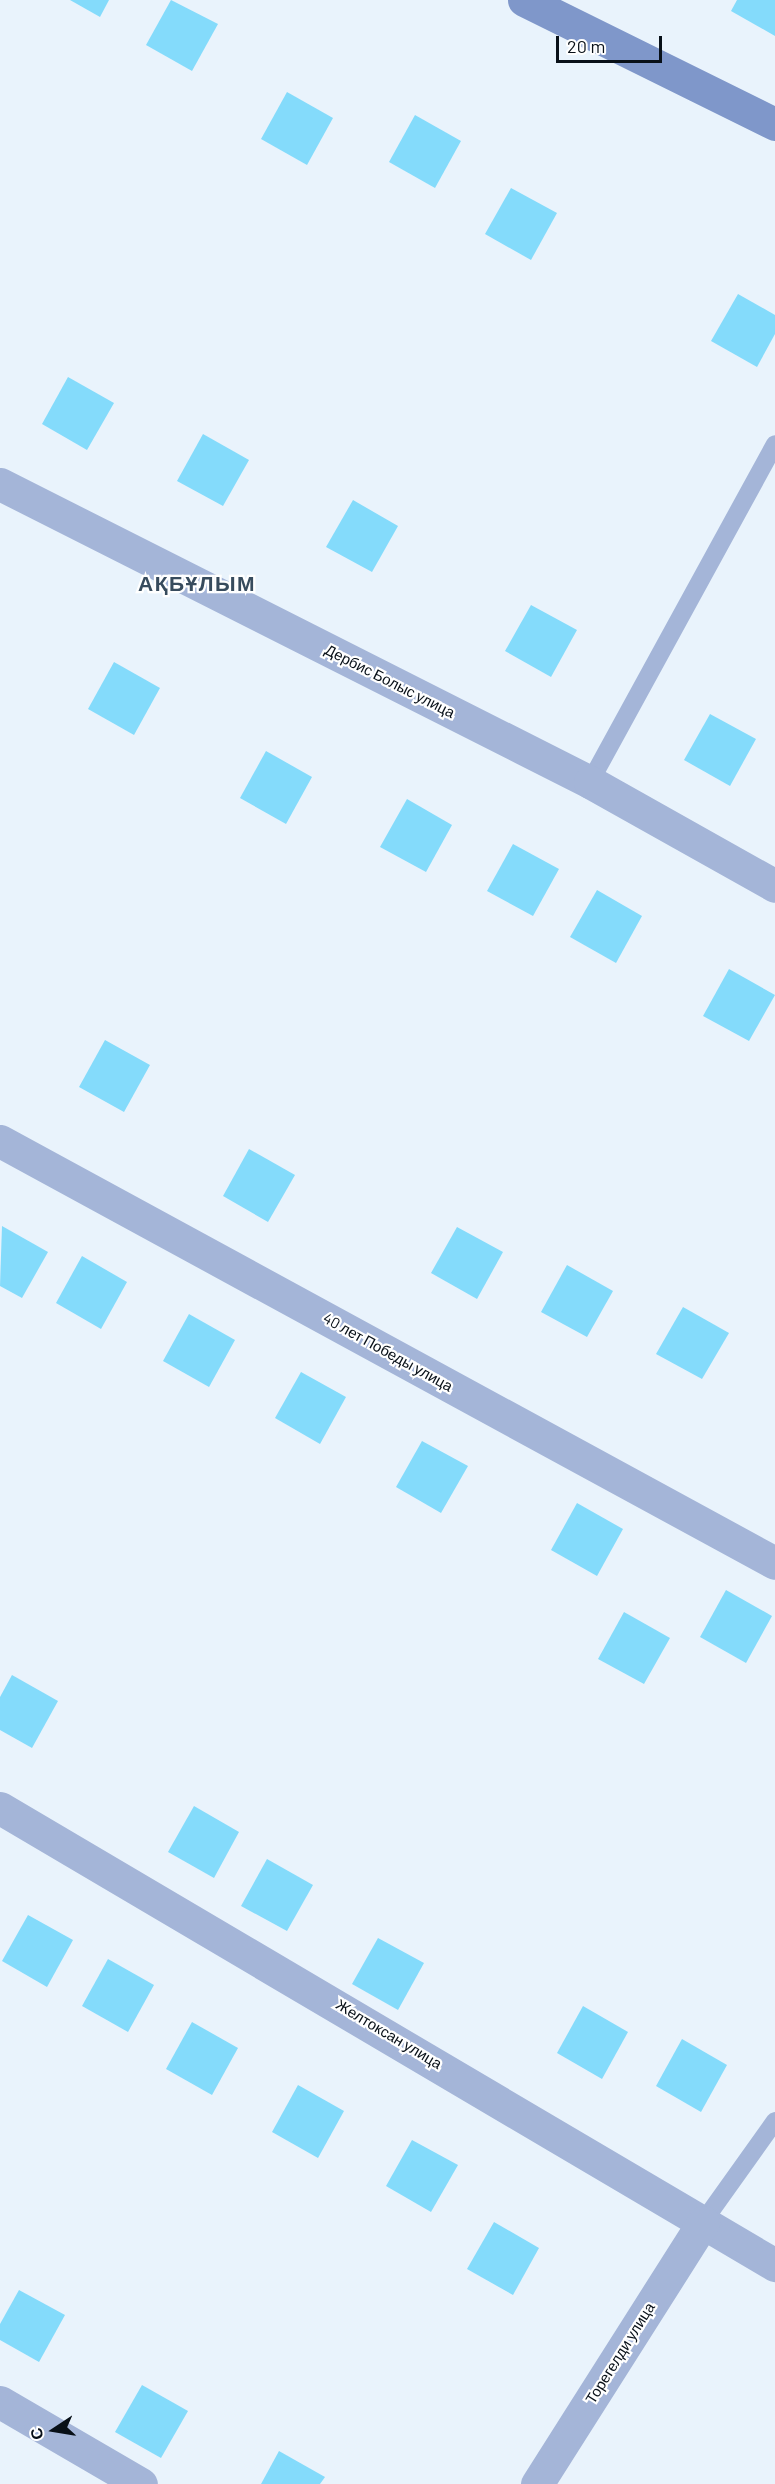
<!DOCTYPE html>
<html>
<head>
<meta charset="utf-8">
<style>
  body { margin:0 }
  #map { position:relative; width:775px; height:2484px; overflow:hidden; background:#e9f3fc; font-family:Barlow,sans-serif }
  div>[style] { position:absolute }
  .building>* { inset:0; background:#84dbfb }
  .lane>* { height:18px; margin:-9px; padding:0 9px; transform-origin:9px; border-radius:9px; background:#a4b5d8 }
  .street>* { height:33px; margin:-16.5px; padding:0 16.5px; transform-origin:16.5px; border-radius:16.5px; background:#a4b5d8 }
  .secondary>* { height:33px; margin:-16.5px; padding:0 16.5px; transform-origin:16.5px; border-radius:16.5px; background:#7f97ca }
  span { translate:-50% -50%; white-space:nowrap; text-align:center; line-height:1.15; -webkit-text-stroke:4.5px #fff; paint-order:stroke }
  .street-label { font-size:15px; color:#081018 }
  .district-label { font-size:21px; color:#374b5d; font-weight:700; letter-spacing:1.5px }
  .north { position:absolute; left:24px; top:2400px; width:60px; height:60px; -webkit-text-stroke:4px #fff; paint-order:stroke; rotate:258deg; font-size:16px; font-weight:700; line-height:24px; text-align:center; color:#081018 }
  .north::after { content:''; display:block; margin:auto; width:21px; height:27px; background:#081018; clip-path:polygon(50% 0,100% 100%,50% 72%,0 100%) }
  .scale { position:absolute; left:556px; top:36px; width:106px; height:27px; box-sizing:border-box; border:3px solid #081018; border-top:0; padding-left:8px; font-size:18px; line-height:21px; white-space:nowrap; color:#081018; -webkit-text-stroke:4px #fff; paint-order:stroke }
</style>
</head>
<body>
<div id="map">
  <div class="building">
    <div style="clip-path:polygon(70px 0,109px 0,100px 17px)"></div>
    <div style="clip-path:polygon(171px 0,218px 24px,192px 71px,146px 45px)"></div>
    <div style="clip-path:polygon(737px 0,775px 0,775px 36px,731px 11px)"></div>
    <div style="clip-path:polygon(287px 92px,333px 118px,307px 165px,261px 139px)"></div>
    <div style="clip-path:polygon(415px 115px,461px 141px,435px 188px,389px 162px)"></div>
    <div style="clip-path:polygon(511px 188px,557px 213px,531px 260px,485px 234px)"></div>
    <div style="clip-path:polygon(738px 294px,775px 315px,775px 334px,757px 367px,711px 341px)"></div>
    <div style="clip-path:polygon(68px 377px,114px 403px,87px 450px,42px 424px)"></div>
    <div style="clip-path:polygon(203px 434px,249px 460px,223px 506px,177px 481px)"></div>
    <div style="clip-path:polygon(353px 500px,398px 526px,372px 572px,326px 547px)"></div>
    <div style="clip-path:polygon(531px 605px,577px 630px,551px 677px,505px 651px)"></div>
    <div style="clip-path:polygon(114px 662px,160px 688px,134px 735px,88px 709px)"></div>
    <div style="clip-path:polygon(710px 714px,756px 739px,730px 786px,684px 760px)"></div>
    <div style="clip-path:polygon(266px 751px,312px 777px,286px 824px,240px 798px)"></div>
    <div style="clip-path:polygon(407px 799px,452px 825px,426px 872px,380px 847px)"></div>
    <div style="clip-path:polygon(513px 844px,559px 869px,533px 916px,487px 891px)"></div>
    <div style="clip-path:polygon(597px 890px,642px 916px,616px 963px,570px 937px)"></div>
    <div style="clip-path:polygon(729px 969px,775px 995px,749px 1041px,703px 1016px)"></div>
    <div style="clip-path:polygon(105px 1040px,150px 1065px,124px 1112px,79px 1087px)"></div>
    <div style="clip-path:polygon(249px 1149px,295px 1175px,268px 1222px,223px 1196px)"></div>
    <div style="clip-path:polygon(2px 1226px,48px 1252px,22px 1298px,0 1286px)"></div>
    <div style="clip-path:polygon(457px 1227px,503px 1252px,477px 1299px,431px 1273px)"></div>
    <div style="clip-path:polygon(82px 1256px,127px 1282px,101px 1329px,56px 1303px)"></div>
    <div style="clip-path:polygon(567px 1265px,613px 1291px,587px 1337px,541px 1312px)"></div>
    <div style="clip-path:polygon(683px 1307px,729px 1333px,702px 1379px,656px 1354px)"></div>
    <div style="clip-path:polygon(189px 1314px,235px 1340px,209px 1387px,163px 1361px)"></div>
    <div style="clip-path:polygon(301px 1372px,346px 1397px,320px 1444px,275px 1418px)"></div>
    <div style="clip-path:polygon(422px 1441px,468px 1466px,441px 1513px,396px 1487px)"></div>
    <div style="clip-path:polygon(577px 1503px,623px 1529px,597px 1576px,551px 1550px)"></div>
    <div style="clip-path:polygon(726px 1590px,772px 1616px,746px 1663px,700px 1637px)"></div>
    <div style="clip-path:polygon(624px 1612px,670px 1638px,644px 1684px,598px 1659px)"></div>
    <div style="clip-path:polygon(12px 1675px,58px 1701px,32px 1748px,0 1730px,0 1697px)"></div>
    <div style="clip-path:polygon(194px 1806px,239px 1832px,214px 1878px,168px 1852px)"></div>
    <div style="clip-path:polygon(267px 1859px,313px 1885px,287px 1931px,241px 1906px)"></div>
    <div style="clip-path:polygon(28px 1915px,73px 1940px,47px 1987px,2px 1961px)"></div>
    <div style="clip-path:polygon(378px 1938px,424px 1963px,398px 2010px,352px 1984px)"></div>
    <div style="clip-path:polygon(108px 1959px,154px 1985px,128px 2032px,82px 2006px)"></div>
    <div style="clip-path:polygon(583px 2006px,628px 2032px,602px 2079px,557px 2053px)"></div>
    <div style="clip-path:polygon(192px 2022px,238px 2048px,212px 2095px,166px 2069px)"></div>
    <div style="clip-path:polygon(682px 2039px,727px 2065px,701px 2112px,656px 2086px)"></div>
    <div style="clip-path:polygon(298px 2085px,344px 2111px,318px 2158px,272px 2132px)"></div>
    <div style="clip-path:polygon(412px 2140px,458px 2165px,431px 2212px,386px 2186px)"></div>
    <div style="clip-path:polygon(494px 2222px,539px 2248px,513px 2295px,467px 2269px)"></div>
    <div style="clip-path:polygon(19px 2290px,65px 2315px,39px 2362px,0 2340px,0 2324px)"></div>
    <div style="clip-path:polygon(142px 2385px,188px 2411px,161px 2458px,115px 2432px)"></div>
    <div style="clip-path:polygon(279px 2451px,325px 2477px,320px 2484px,261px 2484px)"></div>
  </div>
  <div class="lane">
    <div style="left:590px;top:782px;width:385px;rotate:-61.3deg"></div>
    <div style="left:703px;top:2222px;width:124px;rotate:-54.5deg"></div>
  </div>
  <div class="street">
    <div style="left:0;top:484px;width:661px;rotate:26.8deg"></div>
    <div style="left:590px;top:782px;width:212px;rotate:29.3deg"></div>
    <div style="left:0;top:1141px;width:882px;rotate:28.57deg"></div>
    <div style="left:0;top:1808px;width:900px;rotate:30.53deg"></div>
    <div style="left:0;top:2402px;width:163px;rotate:30.2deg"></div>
    <div style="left:537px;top:2484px;width:310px;rotate:-57.6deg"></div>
  </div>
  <div class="secondary">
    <div style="left:524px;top:0;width:280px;rotate:26.3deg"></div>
  </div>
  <div class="street-label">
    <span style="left:390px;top:681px;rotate:27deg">Дербис Болыс улица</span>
    <span style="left:388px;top:1352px;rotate:29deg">40 лет Победы улица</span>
    <span style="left:389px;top:2034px;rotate:31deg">Желтоксан улица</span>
    <span style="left:620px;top:2353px;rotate:-58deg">Торегелди улица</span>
  </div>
  <div class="district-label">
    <span style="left:197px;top:583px">АҚБҰЛЫМ</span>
  </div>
  <div class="north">С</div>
  <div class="scale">20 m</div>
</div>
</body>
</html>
